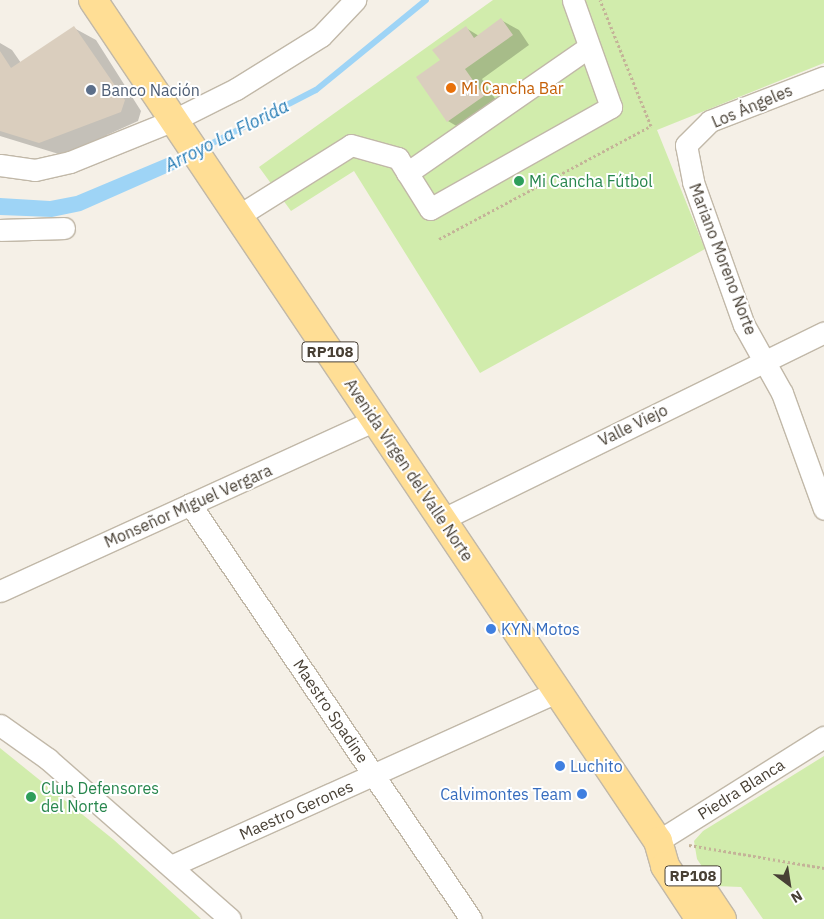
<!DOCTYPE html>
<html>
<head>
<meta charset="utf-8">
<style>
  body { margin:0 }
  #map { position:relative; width:824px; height:919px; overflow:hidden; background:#f5f0e7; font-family:"IBM Plex Sans",sans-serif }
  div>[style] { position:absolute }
  .green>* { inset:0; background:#d1ecac }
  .water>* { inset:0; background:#9ed4f6 }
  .shadow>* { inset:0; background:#0003 }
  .stream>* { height:6px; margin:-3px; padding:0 3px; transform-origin:3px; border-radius:3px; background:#9ed4f6 }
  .building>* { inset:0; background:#dacebe }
  .path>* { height:3px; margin-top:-1.5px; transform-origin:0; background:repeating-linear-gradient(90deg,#c4b398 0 2.5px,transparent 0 5px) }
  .roads { filter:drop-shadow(1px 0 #c1b8a8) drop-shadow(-1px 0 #c1b8a8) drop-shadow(0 1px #c1b8a8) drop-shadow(0 -1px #c1b8a8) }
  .minor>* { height:21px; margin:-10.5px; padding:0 10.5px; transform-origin:10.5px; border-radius:10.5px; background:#fff }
  .major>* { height:28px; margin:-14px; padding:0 14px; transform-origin:14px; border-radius:14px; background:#ffde95 }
  .dots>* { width:14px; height:14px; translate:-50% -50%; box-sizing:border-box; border:2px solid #fff; border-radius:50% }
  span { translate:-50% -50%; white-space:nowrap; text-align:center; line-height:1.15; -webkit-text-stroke:4px #fff; paint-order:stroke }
  .shield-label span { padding:1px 4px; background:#fff; border:1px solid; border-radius:4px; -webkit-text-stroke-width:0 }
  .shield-label { font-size:15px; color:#484035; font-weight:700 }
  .food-label { font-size:16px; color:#c56008 }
  .left { translate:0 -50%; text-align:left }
  .service-label { font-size:16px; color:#4e5e75 }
  .street-label { font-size:16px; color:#484035 }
  .leisure-label { font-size:16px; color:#27864d }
  .shop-label { font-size:16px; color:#366cbe }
  .right { translate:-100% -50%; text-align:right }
  .water-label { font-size:18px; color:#247bb4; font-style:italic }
  .north { position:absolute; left:764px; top:859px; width:50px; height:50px; -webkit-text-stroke:4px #fff; paint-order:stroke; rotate:149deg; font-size:14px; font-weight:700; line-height:20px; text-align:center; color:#484035 }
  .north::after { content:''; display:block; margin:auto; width:18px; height:22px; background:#484035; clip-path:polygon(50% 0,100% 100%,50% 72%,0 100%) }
</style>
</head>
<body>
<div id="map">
  <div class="green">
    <div style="clip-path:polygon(493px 0,824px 0,824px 63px,657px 130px,705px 249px,480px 373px,354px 171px,291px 211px,259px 167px)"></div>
    <div style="clip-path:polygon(0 748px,114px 840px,201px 919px,0 919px)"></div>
    <div style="clip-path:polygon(824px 756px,824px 919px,763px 919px,741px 887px,715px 886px,697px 859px,694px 841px,703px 831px)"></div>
  </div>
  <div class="water">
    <div style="clip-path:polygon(169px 157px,176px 169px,81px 211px,52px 217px,0 215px,0 198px,50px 201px,76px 196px)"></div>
  </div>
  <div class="shadow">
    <div style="clip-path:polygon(501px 20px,519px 30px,529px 45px,482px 79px,500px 106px,465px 131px,448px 121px,441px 60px,466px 28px,479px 36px)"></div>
    <div style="clip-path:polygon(74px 28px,96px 40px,141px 111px,138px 121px,107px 135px,110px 139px,62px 155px,0 136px,0 43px,12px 50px,21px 63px)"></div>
  </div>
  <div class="stream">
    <div style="left:201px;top:149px;width:129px;rotate:-27.2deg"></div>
    <div style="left:316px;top:90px;width:142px;rotate:-39.3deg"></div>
    <div style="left:165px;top:167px;width:28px;rotate:-26deg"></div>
  </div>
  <div class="building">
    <div style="clip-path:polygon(501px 18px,513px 35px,465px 69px,484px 96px,447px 122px,416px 77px,440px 60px,432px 50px,466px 26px,474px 38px)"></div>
    <div style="clip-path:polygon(74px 26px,125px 100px,121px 112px,39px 143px,0 131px,0 51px,11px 68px)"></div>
  </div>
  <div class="path">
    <div style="left:439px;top:239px;width:240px;rotate:-28.1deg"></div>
    <div style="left:651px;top:126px;width:136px;rotate:-112deg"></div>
    <div style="left:689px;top:845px;width:137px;rotate:9.7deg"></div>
  </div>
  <div class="roads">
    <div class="minor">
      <div style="left:824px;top:77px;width:122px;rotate:158.9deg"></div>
      <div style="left:710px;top:121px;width:34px;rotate:135deg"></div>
      <div style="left:686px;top:145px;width:38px;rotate:79deg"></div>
      <div style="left:693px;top:182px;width:152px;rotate:70.4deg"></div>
      <div style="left:744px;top:325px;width:78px;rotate:60.8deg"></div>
      <div style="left:782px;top:393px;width:123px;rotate:70.1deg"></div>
      <div style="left:0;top:165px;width:35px;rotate:8deg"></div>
      <div style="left:35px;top:170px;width:36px;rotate:-13deg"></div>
      <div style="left:70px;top:162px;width:112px;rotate:-22deg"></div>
      <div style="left:174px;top:120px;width:69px;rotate:-26.6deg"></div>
      <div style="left:236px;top:89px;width:100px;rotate:-31.9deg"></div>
      <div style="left:321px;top:36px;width:50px;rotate:-46.6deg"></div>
      <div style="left:407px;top:173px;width:221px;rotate:-34.7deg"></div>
      <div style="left:238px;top:216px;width:133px;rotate:-32.1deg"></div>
      <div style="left:351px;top:145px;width:49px;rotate:15.5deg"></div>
      <div style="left:398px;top:158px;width:60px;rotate:57.9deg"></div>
      <div style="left:430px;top:209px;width:208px;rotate:-29.4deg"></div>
      <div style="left:611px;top:107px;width:114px;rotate:-109.6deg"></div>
      <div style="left:0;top:230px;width:64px;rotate:-1.8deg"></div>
      <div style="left:190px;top:504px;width:501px;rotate:55.9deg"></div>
      <div style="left:443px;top:519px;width:424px;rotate:-26.1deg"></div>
      <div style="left:0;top:591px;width:413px;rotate:-24.5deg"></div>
      <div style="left:0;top:725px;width:59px;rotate:35.3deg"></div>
      <div style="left:48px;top:759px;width:242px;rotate:41.3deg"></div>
      <div style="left:658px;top:841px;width:196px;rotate:-32.1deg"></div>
      <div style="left:171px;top:866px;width:425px;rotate:-24.3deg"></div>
    </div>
    <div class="major">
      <div style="left:93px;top:0;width:1013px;rotate:56.11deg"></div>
      <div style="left:658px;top:841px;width:26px;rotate:74deg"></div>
      <div style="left:665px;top:866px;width:64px;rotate:56.6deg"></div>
      <div style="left:698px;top:883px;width:43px;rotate:56.3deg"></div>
    </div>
  </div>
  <div class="dots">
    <div style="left:451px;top:88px;background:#e8710a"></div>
    <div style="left:91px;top:90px;background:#5c6f8a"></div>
    <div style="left:519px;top:181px;background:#2e9e5b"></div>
    <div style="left:491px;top:629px;background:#3f7fe0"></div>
    <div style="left:560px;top:766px;background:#3f7fe0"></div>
    <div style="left:582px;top:794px;background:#3f7fe0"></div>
    <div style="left:31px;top:797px;background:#2e9e5b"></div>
  </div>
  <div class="shield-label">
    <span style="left:330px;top:352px">RP108</span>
    <span style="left:693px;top:876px">RP108</span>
  </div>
  <div class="food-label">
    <span class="left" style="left:461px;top:88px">Mi Cancha Bar</span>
  </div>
  <div class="service-label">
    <span class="left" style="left:101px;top:90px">Banco Nación</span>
  </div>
  <div class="street-label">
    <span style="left:752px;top:106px;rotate:-23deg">Los Ángeles</span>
    <span style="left:723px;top:259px;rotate:69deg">Mariano Moreno Norte</span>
    <span style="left:633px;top:425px;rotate:-26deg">Valle Viejo</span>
    <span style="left:409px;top:470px;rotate:56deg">Avenida Virgen del Valle Norte</span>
    <span style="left:188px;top:506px;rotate:-24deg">Monseñor Miguel Vergara</span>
    <span style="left:331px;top:711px;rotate:56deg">Maestro Spadine</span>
    <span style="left:741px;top:789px;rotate:-32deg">Piedra Blanca</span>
    <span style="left:296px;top:810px;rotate:-24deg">Maestro Gerones</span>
  </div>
  <div class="leisure-label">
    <span class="left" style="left:529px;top:181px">Mi Cancha Fútbol</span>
    <span class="left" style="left:41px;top:797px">Club Defensores<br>del Norte</span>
  </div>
  <div class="shop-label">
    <span class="left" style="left:501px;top:629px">KYN Motos</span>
    <span class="left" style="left:570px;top:766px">Luchito</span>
    <span class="right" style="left:572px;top:794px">Calvimontes Team</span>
  </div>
  <div class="water-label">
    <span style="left:227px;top:136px;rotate:-27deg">Arroyo La Florida</span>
  </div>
  <div class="north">N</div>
</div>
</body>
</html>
